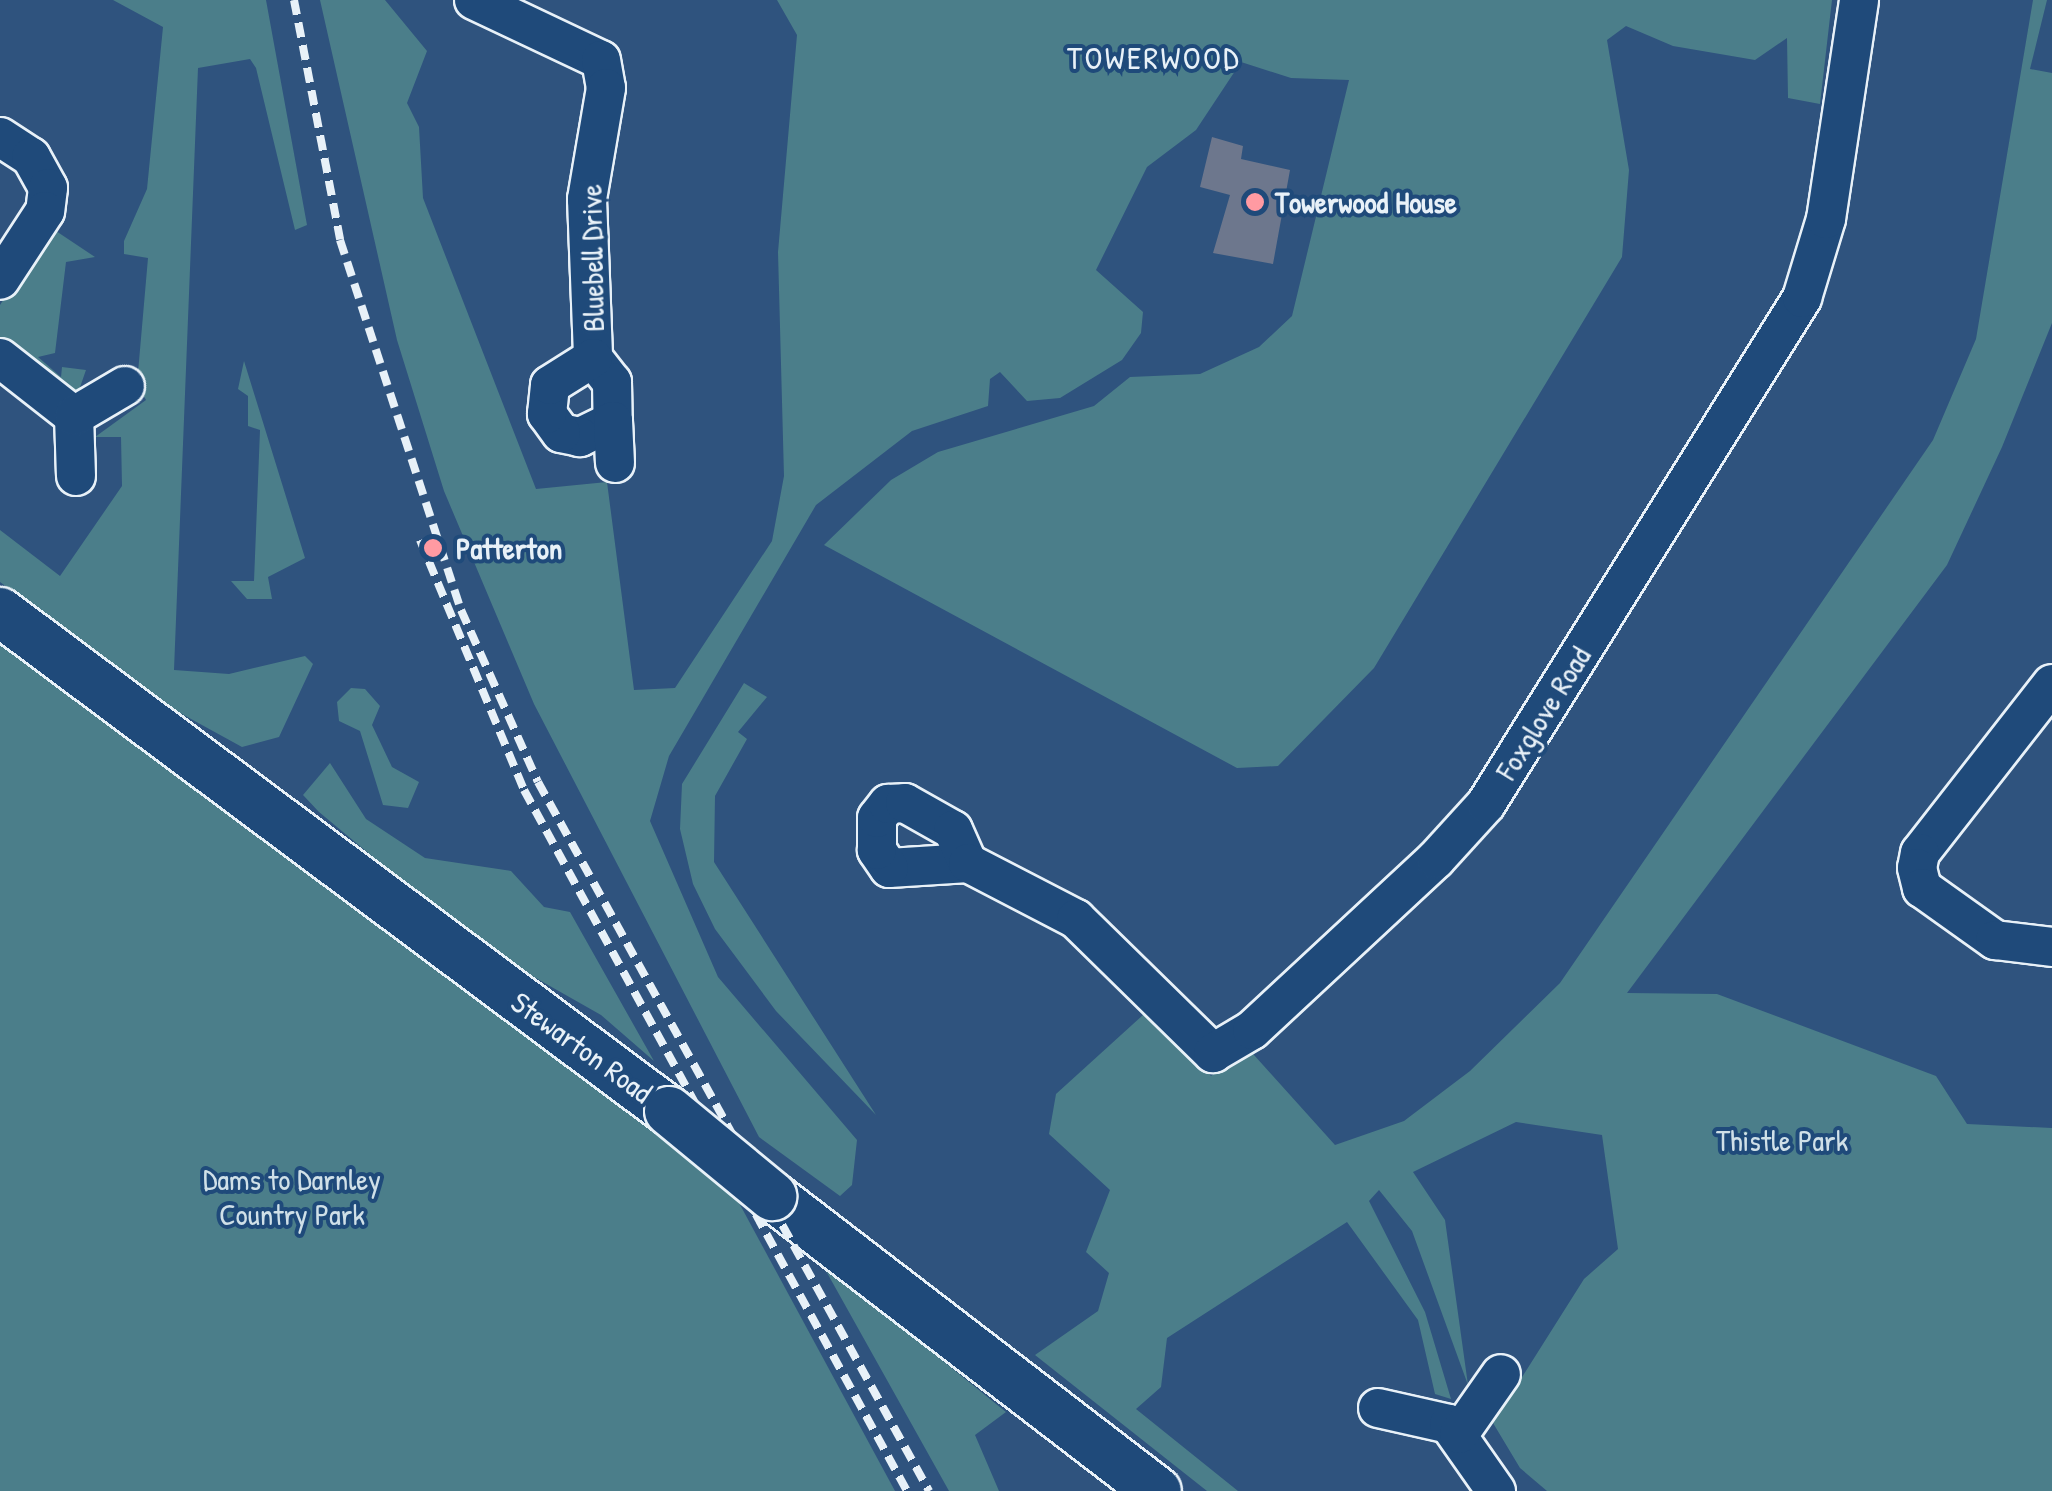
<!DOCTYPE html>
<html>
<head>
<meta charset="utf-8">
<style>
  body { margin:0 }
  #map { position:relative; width:2052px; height:1491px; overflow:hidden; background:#2f537e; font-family:"Patrick Hand",sans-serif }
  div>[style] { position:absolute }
  .green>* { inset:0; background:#4b7e8a }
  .building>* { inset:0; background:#6d778d }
  .roads { filter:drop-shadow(2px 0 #e8f1f8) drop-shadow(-2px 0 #e8f1f8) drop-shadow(0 2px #e8f1f8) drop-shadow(0 -2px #e8f1f8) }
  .minor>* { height:38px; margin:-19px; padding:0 19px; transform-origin:19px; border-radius:19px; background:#1f4a7a }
  .major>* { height:48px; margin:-24px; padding:0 24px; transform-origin:24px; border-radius:24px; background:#1f4a7a }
  .rail>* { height:8px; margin-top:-4px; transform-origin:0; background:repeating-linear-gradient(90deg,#e8f1f8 0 15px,transparent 0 23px) }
  .bridges { filter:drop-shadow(2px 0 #e8f1f8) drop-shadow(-2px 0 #e8f1f8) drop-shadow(0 2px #e8f1f8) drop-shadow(0 -2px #e8f1f8) }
  .major-bridge>* { height:48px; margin:-24px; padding:0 24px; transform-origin:24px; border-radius:24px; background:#1f4a7a }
  .dots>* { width:28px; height:28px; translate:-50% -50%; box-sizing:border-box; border:5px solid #1f4a7a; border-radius:50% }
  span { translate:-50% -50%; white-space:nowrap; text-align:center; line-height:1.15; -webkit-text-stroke:8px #1f4a7a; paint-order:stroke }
  .poi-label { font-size:30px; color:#e8f1f8; font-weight:700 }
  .left { translate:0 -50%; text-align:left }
  .street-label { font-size:30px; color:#e8f1f8 }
  .park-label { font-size:30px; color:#d0e0e8 }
  .neighbourhood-label { font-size:32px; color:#e8f1f8; letter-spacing:2.5px }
</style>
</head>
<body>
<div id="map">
  <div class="green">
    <div style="clip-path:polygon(113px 0,266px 0,307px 225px,295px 230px,256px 68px,250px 59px,198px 68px,174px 670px,229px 674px,305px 656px,313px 664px,279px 737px,242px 747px,171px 708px,0 582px,0 530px,60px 576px,122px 486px,121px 437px,95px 437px,146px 400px,137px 384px,148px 258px,124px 254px,124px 241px,147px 189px,163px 27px)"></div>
    <div style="clip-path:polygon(320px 0,385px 0,427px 51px,407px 103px,419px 127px,423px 198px,536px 489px,607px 482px,634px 690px,675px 688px,772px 541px,784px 476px,778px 252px,797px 35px,777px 0,1832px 0,1820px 104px,1788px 98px,1787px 38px,1755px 60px,1673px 46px,1626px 26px,1607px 40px,1629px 170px,1622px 257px,1374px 668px,1278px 766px,1237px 768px,824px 545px,891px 480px,938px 452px,1094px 406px,1130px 377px,1200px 374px,1259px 347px,1292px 316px,1349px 80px,1291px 78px,1241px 62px,1196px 130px,1147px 167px,1096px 270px,1143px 312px,1141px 333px,1122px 360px,1060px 398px,1027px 401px,1000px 372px,990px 379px,988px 406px,912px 431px,816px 505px,669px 756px,650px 821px,718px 977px,857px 1140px,852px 1185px,840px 1196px,759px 1137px,534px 704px,444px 491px,397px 340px)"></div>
    <div style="clip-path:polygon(2033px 0,2047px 0,2030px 69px,2052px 73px,2052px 323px,2002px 447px,1947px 565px,1627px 993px,1717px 994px,1936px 1076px,1967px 1124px,2052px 1128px,2052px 1491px,1547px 1491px,1520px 1468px,1493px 1423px,1584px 1279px,1618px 1249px,1602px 1135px,1516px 1122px,1413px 1172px,1445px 1220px,1468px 1385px,1412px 1231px,1379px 1190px,1369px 1201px,1425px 1312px,1451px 1399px,1435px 1394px,1418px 1320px,1347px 1222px,1167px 1338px,1161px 1387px,1136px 1409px,1238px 1491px,1207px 1491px,1035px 1355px,1098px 1311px,1109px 1273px,1086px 1252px,1110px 1190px,1049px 1134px,1056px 1094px,1154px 1005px,1211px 1076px,1245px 1045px,1335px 1145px,1404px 1121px,1470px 1071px,1560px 983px,1933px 440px,1976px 339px)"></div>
    <div style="clip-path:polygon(56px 231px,95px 257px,66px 262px,55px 353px,38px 357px,61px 377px,62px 367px,86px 370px,78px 393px,0 341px,0 305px,47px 232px)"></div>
    <div style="clip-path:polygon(244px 361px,305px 558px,268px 577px,272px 599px,247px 599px,231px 581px,254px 581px,260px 430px,248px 426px,248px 396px,238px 389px)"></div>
    <div style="clip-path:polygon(0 611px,705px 1140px,895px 1491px,0 1491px)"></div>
    <div style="clip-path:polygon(744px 683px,767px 697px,738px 732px,747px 739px,715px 796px,714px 862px,876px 1115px,776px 1011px,715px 929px,693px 884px,680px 829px,682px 784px)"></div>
    <div style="clip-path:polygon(351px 688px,365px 689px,380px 706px,372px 725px,392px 767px,419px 782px,408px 808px,383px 805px,360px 731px,339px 721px,337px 702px)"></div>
    <div style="clip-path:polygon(330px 763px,366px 819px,425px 858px,511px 871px,544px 907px,570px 912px,654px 1061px,601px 1015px,481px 947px,319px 812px,303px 795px)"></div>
    <div style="clip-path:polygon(821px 1262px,1006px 1412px,975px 1435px,999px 1491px,949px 1491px)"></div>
  </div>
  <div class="building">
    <div style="clip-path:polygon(1212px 137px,1243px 146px,1241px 159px,1290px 170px,1273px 264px,1213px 253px,1230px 195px,1200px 187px)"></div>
  </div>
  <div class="roads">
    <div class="minor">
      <div style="left:474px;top:0;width:140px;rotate:25.3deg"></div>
      <div style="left:601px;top:60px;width:28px;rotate:80deg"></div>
      <div style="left:606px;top:88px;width:113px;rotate:99.7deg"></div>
      <div style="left:587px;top:199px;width:159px;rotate:87.8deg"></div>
      <div style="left:593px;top:358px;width:31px;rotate:52deg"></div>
      <div style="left:612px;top:382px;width:39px;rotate:89deg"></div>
      <div style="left:613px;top:421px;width:37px;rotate:154deg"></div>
      <div style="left:580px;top:437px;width:19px;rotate:-168deg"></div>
      <div style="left:561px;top:433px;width:24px;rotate:-126deg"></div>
      <div style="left:547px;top:414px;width:29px;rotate:-84deg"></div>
      <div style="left:550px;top:385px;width:51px;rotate:-32.1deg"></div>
      <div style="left:0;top:137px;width:37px;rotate:33deg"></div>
      <div style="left:31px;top:157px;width:35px;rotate:61deg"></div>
      <div style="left:48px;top:188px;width:23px;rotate:97deg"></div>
      <div style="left:45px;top:211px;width:82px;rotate:123.1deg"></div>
      <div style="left:0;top:358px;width:94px;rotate:38.1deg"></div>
      <div style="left:74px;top:416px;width:60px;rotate:88.1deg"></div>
      <div style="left:74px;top:416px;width:59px;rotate:-30.5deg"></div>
      <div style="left:613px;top:421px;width:42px;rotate:87.3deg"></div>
      <div style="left:2052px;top:684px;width:214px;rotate:128deg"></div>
      <div style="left:1920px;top:853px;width:15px;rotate:101deg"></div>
      <div style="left:1917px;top:868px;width:21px;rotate:76deg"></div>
      <div style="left:1922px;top:888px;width:90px;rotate:35.5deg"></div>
      <div style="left:1995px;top:940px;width:57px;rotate:7deg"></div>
      <div style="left:968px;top:863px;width:79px;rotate:176.4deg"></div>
      <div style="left:889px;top:868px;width:22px;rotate:-124deg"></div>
      <div style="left:877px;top:850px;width:32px;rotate:-90deg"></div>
      <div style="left:877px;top:818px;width:18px;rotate:-52deg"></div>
      <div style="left:888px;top:804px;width:17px;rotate:-3deg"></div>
      <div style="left:905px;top:803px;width:55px;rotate:29.4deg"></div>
      <div style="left:953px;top:830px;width:36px;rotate:66deg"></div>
      <div style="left:968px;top:863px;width:122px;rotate:27.4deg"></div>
      <div style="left:1076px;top:919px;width:192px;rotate:44.4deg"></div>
      <div style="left:1213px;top:1053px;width:45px;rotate:-30.5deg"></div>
      <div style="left:1252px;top:1030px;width:251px;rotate:-42.9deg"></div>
      <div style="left:1436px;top:859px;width:74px;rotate:-47.7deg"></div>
      <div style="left:1486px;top:804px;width:597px;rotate:-58.01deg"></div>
      <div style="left:1802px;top:298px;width:83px;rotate:-73.1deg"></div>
      <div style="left:1826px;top:219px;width:221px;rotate:-81.4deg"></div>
      <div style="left:1378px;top:1408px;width:73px;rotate:12.7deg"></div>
      <div style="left:1449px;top:1424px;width:82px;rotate:55deg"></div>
      <div style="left:1459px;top:1434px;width:73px;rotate:-55deg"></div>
    </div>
    <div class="major">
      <div style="left:0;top:612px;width:835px;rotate:36.72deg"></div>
      <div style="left:772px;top:1196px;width:485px;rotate:37.5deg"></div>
    </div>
  </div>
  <div class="rail">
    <div style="left:294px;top:0;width:244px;rotate:79.1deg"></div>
    <div style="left:340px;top:240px;width:389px;rotate:71.9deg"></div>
    <div style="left:461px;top:610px;width:188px;rotate:65.9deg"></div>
    <div style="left:538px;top:782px;width:810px;rotate:61.12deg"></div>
    <div style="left:420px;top:540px;width:271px;rotate:67.4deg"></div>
    <div style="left:524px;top:790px;width:799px;rotate:61.35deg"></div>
  </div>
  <div class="bridges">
    <div class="major-bridge">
      <div style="left:669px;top:1111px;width:134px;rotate:39.5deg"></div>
    </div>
  </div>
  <div class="dots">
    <div style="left:1255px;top:202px;background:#ff9aa2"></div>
    <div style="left:433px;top:548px;background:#ff9aa2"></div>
  </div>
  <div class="poi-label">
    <span class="left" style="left:1275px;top:202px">Towerwood House</span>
    <span class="left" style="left:456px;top:548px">Patterton</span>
  </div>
  <div class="street-label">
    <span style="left:592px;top:258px;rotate:-91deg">Bluebell Drive</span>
    <span style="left:1543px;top:713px;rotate:-58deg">Foxglove Road</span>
    <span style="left:582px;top:1047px;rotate:36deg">Stewarton Road</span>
  </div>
  <div class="park-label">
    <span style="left:1782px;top:1140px">Thistle Park</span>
    <span style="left:292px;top:1196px">Dams to Darnley<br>Country Park</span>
  </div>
  <div class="neighbourhood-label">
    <span style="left:1154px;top:58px">TOWERWOOD</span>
  </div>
</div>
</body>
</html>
